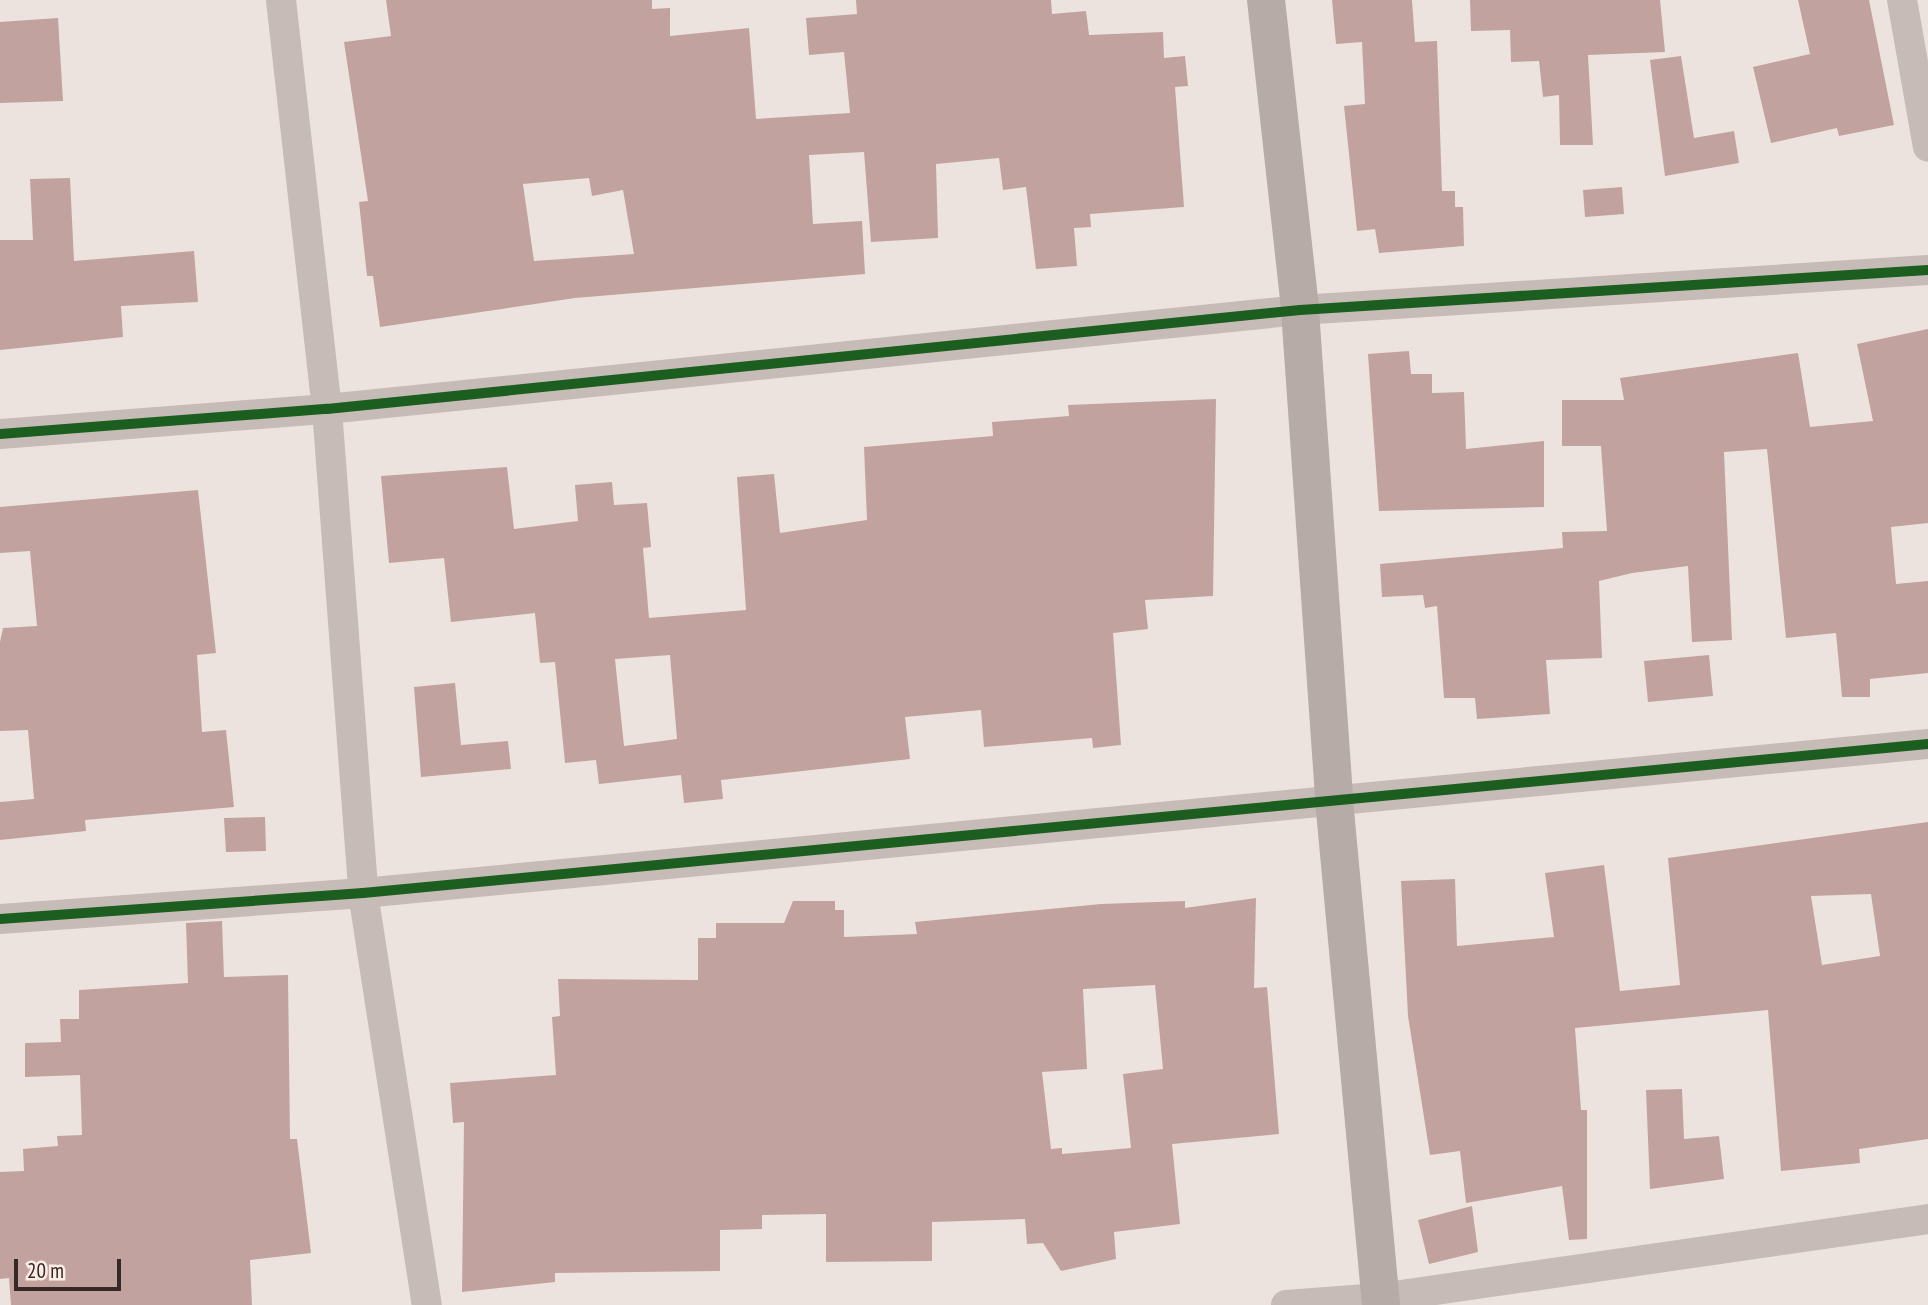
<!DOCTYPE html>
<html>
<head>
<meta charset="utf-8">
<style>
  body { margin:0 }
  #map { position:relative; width:1928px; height:1305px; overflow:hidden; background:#ede3de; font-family:"PT Sans Narrow",sans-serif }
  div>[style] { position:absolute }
  .building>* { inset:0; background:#c2a29e }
  .minor>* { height:30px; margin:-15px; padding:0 15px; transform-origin:15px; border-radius:15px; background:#c6bbb7 }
  .secondary>* { height:38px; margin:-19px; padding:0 19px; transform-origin:19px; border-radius:19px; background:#b7aba8 }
  .cycleway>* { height:10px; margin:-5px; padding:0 5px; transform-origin:5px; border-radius:5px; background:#1b5e20 }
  span { translate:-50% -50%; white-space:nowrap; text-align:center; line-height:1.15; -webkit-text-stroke:7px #fbece5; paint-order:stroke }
  .scale { position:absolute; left:14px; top:1259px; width:107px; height:32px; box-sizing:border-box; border:4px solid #362826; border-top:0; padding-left:9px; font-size:21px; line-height:24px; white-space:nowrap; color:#362826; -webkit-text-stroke:5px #fbece5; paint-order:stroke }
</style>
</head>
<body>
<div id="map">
  <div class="building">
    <div style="clip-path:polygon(evenodd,386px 0,652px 0,652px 9px,670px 8px,670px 36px,749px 28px,756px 119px,850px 113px,844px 52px,809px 55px,806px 18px,857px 14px,856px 0,1051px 0,1052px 14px,1086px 11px,1089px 35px,1163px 32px,1164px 58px,1185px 56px,1188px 86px,1175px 87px,1184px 207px,1090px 214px,1091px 227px,1074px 228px,1077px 266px,1036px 269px,1026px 187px,1003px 190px,999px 158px,936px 164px,938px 238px,871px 242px,864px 152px,809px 155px,813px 224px,862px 221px,865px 274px,575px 298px,380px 327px,373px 276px,367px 276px,359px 202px,368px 201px,344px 42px,391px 36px,386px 0,589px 178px,592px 196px,623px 190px,634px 254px,534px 261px,523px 184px,589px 178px)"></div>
    <div style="clip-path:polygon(1332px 0,1412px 0,1415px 42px,1437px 41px,1442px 191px,1455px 191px,1455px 207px,1463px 207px,1464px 246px,1379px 253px,1375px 229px,1357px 231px,1344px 106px,1365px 104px,1362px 42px,1336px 44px)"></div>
    <div style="clip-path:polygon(1470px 0,1660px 0,1665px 52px,1588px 55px,1593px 145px,1560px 145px,1559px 95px,1543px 97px,1539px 61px,1511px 62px,1510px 30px,1471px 31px)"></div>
    <div style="clip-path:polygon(1798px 0,1869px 0,1894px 125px,1839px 136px,1837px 128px,1771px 143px,1753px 67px,1810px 54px)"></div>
    <div style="clip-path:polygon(58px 18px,63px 101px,0 103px,0 22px)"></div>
    <div style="clip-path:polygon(1681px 56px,1694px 138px,1734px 131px,1739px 163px,1665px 176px,1650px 60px)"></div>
    <div style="clip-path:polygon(70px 178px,74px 261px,194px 251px,198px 302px,121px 306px,123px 337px,0 350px,0 240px,33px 240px,30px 179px)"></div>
    <div style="clip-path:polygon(1622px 187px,1624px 214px,1585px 217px,1583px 190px)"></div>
    <div style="clip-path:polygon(1928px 329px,1928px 523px,1891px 527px,1896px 584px,1928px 581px,1928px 673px,1870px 679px,1870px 697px,1842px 697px,1836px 633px,1786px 638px,1767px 449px,1724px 452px,1732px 640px,1692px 642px,1688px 566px,1632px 573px,1599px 581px,1602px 658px,1546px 660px,1550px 714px,1477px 719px,1475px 698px,1444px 698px,1437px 606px,1425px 608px,1423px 595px,1382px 597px,1380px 564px,1563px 548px,1562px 532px,1607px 531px,1601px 446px,1562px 446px,1562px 400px,1624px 400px,1620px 378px,1798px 353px,1810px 427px,1873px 421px,1857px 344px)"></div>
    <div style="clip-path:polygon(1409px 351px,1411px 374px,1432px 374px,1432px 393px,1464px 392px,1466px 449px,1544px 441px,1544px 507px,1379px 511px,1368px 354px)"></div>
    <div style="clip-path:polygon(evenodd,1216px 399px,1213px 596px,1145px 600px,1148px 629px,1113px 633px,1121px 745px,1093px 748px,1092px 738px,984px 747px,981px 710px,905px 717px,910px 759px,721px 780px,723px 799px,684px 803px,681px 775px,599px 784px,596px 760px,565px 763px,555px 662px,540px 663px,535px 613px,451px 622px,444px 558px,389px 563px,381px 476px,507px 467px,514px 529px,578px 521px,575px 485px,612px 482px,614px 505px,647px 503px,651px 547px,643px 548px,649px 618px,746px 610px,737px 477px,774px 474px,780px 533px,867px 520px,864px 447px,993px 436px,992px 422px,1069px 416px,1068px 405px,1216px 399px,670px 655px,677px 739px,624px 746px,615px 659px,670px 655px)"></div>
    <div style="clip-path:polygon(198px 490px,216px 653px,197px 655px,202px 732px,226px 730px,234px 807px,85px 820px,86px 831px,0 840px,0 802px,34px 799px,28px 730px,0 731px,0 642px,3px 628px,37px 626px,30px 551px,0 553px,0 507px)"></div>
    <div style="clip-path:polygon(1709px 655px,1713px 696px,1648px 702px,1644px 661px)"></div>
    <div style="clip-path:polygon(455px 683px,461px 745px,508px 741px,511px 769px,421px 777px,414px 687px)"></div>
    <div style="clip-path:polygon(265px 817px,266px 851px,226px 852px,224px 818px)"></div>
    <div style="clip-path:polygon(evenodd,1928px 822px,1928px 1139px,1859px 1149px,1860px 1163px,1781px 1171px,1768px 1010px,1575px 1028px,1581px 1110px,1587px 1110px,1587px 1239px,1569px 1240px,1562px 1186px,1466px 1203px,1460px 1151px,1430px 1155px,1408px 1016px,1401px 881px,1455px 879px,1457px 946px,1554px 937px,1545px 873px,1604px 865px,1620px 991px,1680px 985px,1668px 858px,1928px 822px,1871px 894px,1880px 956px,1822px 965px,1811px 896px,1871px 894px)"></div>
    <div style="clip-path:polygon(evenodd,1256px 898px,1254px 988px,1267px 987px,1279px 1134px,1172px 1144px,1180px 1224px,1114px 1232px,1116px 1259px,1061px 1271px,1043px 1243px,1027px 1244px,1025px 1219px,932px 1222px,932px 1261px,826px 1262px,826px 1214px,762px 1215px,762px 1229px,720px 1230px,720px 1271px,555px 1273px,555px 1282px,462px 1292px,464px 1122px,453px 1123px,450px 1083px,556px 1075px,552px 1017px,560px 1016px,558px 979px,698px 980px,698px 938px,716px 938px,716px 923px,784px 923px,793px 901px,835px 901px,835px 910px,844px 910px,844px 937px,917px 934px,915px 922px,1101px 904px,1185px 901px,1185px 908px,1256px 898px,1155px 985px,1163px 1069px,1123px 1074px,1131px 1148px,1062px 1154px,1062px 1148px,1051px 1149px,1042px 1072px,1087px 1069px,1083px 989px,1155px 985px)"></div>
    <div style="clip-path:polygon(222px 921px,224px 977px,288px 975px,290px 1139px,297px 1139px,311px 1253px,250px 1260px,252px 1305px,11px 1305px,9px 1278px,0 1279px,0 1172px,24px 1171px,23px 1149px,58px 1146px,57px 1136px,82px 1135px,80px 1075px,25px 1077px,25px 1043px,61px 1042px,60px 1019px,79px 1019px,79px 990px,188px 983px,186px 923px)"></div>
    <div style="clip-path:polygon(1682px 1089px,1684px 1139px,1719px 1136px,1724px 1179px,1650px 1189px,1646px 1090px)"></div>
    <div style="clip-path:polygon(1472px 1206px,1478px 1252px,1429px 1264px,1418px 1220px)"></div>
  </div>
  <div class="minor">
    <div style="left:281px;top:0;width:412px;rotate:83.6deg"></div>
    <div style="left:327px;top:409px;width:485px;rotate:85.7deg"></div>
    <div style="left:363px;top:893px;width:417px;rotate:81.2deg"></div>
    <div style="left:1902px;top:0;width:149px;rotate:80deg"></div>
    <div style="left:0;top:434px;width:328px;rotate:-4.4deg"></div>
    <div style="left:327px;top:409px;width:978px;rotate:-5.81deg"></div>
    <div style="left:1300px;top:310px;width:629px;rotate:-3.64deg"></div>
    <div style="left:0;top:919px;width:364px;rotate:-4.1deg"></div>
    <div style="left:363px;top:893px;width:1572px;rotate:-5.44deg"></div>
    <div style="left:1286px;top:1305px;width:94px;rotate:-4.3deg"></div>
    <div style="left:1380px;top:1298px;width:554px;rotate:-8.2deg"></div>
  </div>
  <div class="secondary">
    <div style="left:1266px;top:0;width:312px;rotate:83.7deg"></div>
    <div style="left:1300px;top:310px;width:491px;rotate:86deg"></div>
    <div style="left:1334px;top:800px;width:507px;rotate:84.68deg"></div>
  </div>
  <div class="cycleway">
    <div style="left:0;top:434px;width:328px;rotate:-4.4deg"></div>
    <div style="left:327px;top:409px;width:978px;rotate:-5.81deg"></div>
    <div style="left:1300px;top:310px;width:629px;rotate:-3.64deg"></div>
    <div style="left:0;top:919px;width:364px;rotate:-4.1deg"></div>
    <div style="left:363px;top:893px;width:1572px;rotate:-5.44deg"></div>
  </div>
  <div class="scale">20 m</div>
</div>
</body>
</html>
